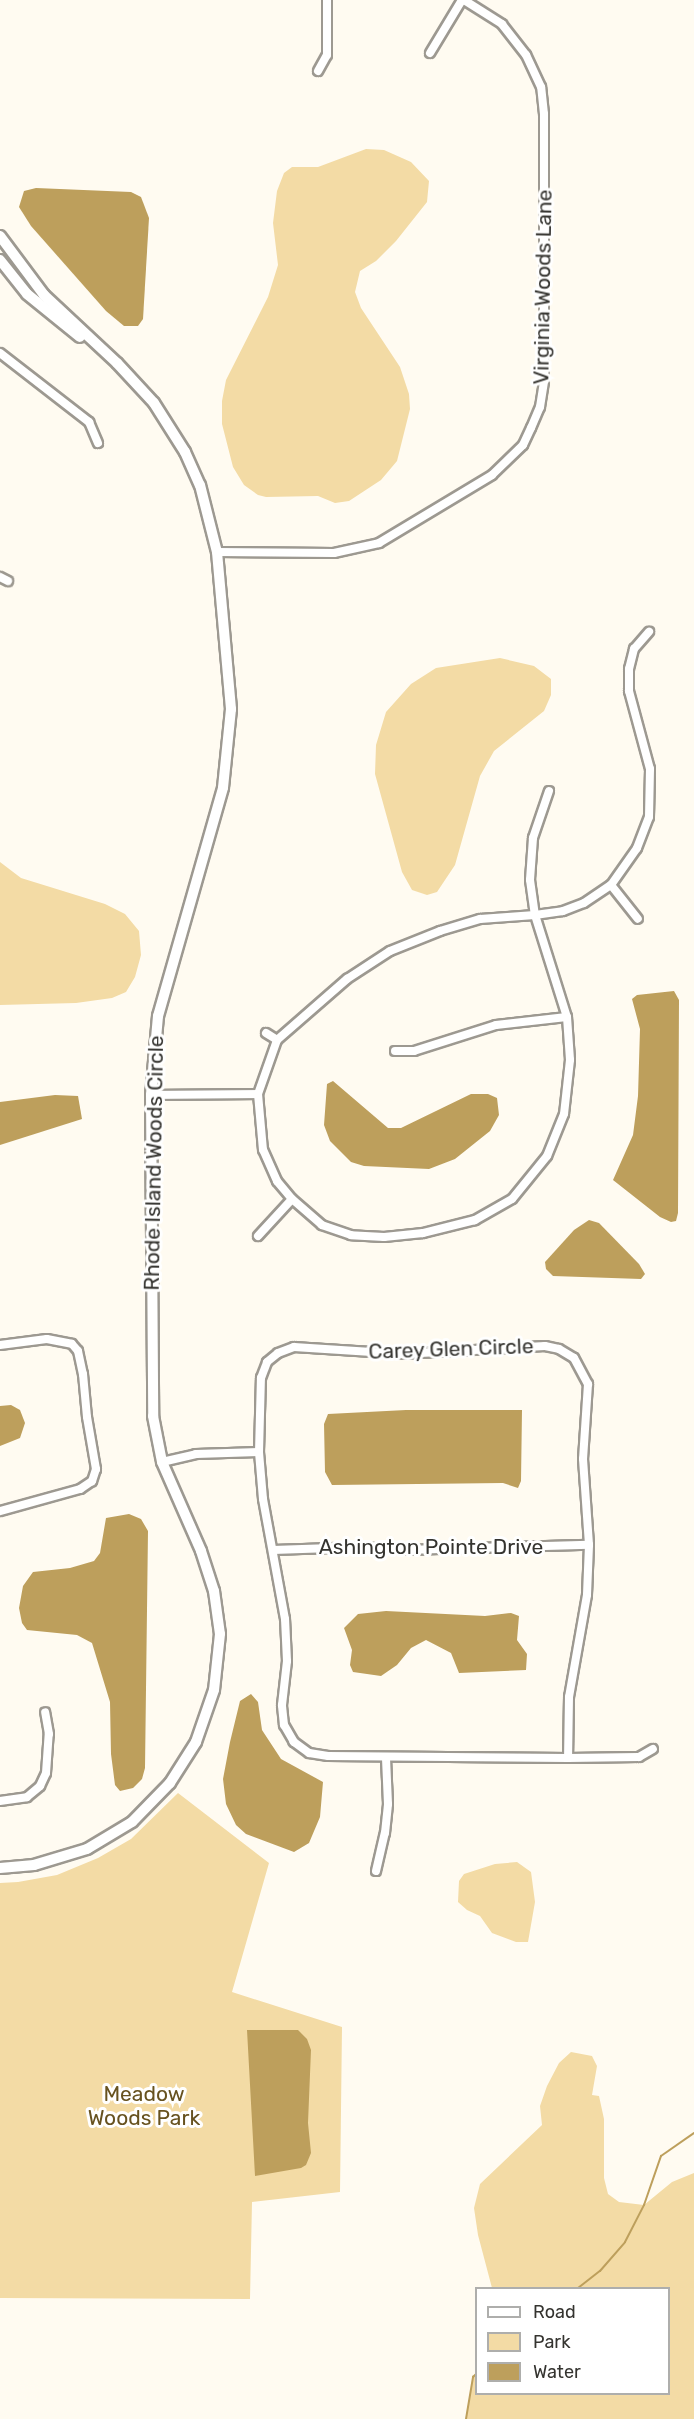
<!DOCTYPE html>
<html>
<head>
<meta charset="utf-8">
<style>
  body { margin:0 }
  #map { position:relative; width:694px; height:2419px; overflow:hidden; background:#fffbf1; font-family:Rubik,sans-serif }
  div>[style] { position:absolute }
  .green>* { inset:0; background:#f3dba5 }
  .water>* { inset:0; background:#bd9f5c }
  .stream>* { height:2px; margin:-1px; padding:0 1px; transform-origin:1px; border-radius:1px; background:#bd9f5c }
  .roads { filter:drop-shadow(2px 0 #9d9991) drop-shadow(-2px 0 #9d9991) drop-shadow(0 2px #9d9991) drop-shadow(0 -2px #9d9991) }
  .minor>* { height:8px; margin:-4px; padding:0 4px; transform-origin:4px; border-radius:4px; background:#fff }
  .tertiary>* { height:10px; margin:-5px; padding:0 5px; transform-origin:5px; border-radius:5px; background:#fff }
  span { translate:-50% -50%; white-space:nowrap; text-align:center; line-height:1.15; -webkit-text-stroke:6px #fff; paint-order:stroke }
  .street-label { font-size:21px; color:#353430 }
  .park-label { font-size:21px; color:#67521f }
  .legend { position:absolute; left:475px; top:2287px; width:195px; height:108px; box-sizing:border-box; background:#fff; border:2px solid #aeaeac; margin:0; padding:8px 10px; list-style:none; font-size:18px; color:#353430 }
  .legend li { display:flex; align-items:center; gap:12px; height:30px }
  .legend b { width:30px; border:2px solid #aeaeac }
</style>
</head>
<body>
<div id="map">
  <div class="green">
    <div style="clip-path:polygon(366px 149px,384px 150px,411px 162px,429px 181px,427px 202px,396px 241px,376px 261px,360px 271px,355px 292px,361px 308px,400px 367px,409px 394px,410px 409px,397px 461px,381px 480px,349px 501px,335px 503px,318px 496px,266px 497px,258px 495px,244px 485px,233px 467px,222px 424px,222px 401px,226px 380px,268px 297px,278px 265px,273px 223px,277px 191px,284px 173px,292px 167px,318px 167px)"></div>
    <div style="clip-path:polygon(500px 658px,534px 666px,551px 679px,551px 695px,544px 711px,494px 751px,480px 776px,455px 865px,437px 892px,427px 895px,412px 890px,402px 872px,375px 774px,376px 745px,386px 712px,411px 684px,436px 668px)"></div>
    <div style="clip-path:polygon(0 862px,21px 878px,105px 904px,125px 914px,139px 931px,141px 955px,135px 977px,126px 992px,112px 998px,76px 1003px,0 1005px)"></div>
    <div style="clip-path:polygon(178px 1793px,269px 1863px,232px 1992px,342px 2027px,340px 2192px,252px 2202px,250px 2299px,0 2298px,0 1883px,18px 1882px,57px 1875px,98px 1858px,131px 1839px)"></div>
    <div style="clip-path:polygon(517px 1862px,531px 1872px,535px 1902px,528px 1942px,516px 1942px,492px 1933px,480px 1916px,467px 1910px,458px 1902px,459px 1881px,464px 1874px,495px 1864px)"></div>
    <div style="clip-path:polygon(571px 2052px,592px 2056px,597px 2066px,592px 2095px,599px 2096px,604px 2119px,604px 2178px,608px 2194px,619px 2202px,644px 2205px,672px 2182px,694px 2173px,694px 2419px,466px 2419px,473px 2377px,476px 2374px,476px 2394px,668px 2394px,668px 2288px,492px 2288px,478px 2235px,474px 2208px,480px 2184px,542px 2125px,540px 2106px,547px 2086px,559px 2063px)"></div>
  </div>
  <div class="water">
    <div style="clip-path:polygon(36px 188px,131px 192px,141px 197px,149px 218px,143px 319px,138px 326px,124px 326px,106px 311px,31px 226px,19px 207px,24px 191px)"></div>
    <div style="clip-path:polygon(674px 991px,679px 1000px,678px 1213px,676px 1221px,671px 1222px,660px 1217px,613px 1180px,633px 1135px,638px 1096px,640px 1029px,632px 999px,637px 995px)"></div>
    <div style="clip-path:polygon(333px 1081px,388px 1128px,401px 1128px,471px 1094px,488px 1094px,497px 1098px,499px 1115px,490px 1131px,455px 1159px,429px 1169px,364px 1166px,351px 1162px,330px 1141px,324px 1125px,327px 1084px)"></div>
    <div style="clip-path:polygon(55px 1095px,78px 1096px,82px 1119px,0 1145px,0 1102px)"></div>
    <div style="clip-path:polygon(589px 1220px,599px 1223px,639px 1264px,645px 1274px,641px 1279px,553px 1276px,546px 1269px,545px 1262px,574px 1230px)"></div>
    <div style="clip-path:polygon(11px 1405px,20px 1410px,25px 1423px,20px 1438px,0 1446px,0 1406px)"></div>
    <div style="clip-path:polygon(406px 1410px,522px 1410px,521px 1481px,518px 1488px,503px 1483px,332px 1485px,325px 1472px,324px 1424px,328px 1414px)"></div>
    <div style="clip-path:polygon(129px 1514px,141px 1519px,148px 1531px,145px 1768px,142px 1779px,133px 1788px,120px 1791px,115px 1785px,111px 1754px,110px 1702px,92px 1643px,77px 1635px,27px 1630px,22px 1623px,19px 1608px,23px 1586px,33px 1572px,70px 1568px,94px 1561px,100px 1553px,106px 1518px)"></div>
    <div style="clip-path:polygon(386px 1611px,485px 1616px,511px 1613px,519px 1616px,517px 1640px,527px 1654px,526px 1670px,459px 1673px,451px 1653px,426px 1640px,411px 1648px,397px 1665px,381px 1676px,353px 1672px,350px 1665px,352px 1650px,344px 1628px,358px 1614px)"></div>
    <div style="clip-path:polygon(251px 1694px,258px 1702px,262px 1730px,281px 1759px,323px 1782px,320px 1817px,309px 1843px,294px 1852px,246px 1834px,236px 1825px,226px 1804px,223px 1779px,230px 1742px,240px 1701px)"></div>
    <div style="clip-path:polygon(247px 2030px,298px 2030px,307px 2039px,311px 2050px,308px 2123px,311px 2153px,306px 2165px,301px 2168px,255px 2176px)"></div>
  </div>
  <div class="stream">
    <div style="left:578px;top:2288px;width:28px;rotate:-38deg"></div>
    <div style="left:600px;top:2271px;width:38px;rotate:-49deg"></div>
    <div style="left:625px;top:2242px;width:42px;rotate:-62.8deg"></div>
    <div style="left:644px;top:2205px;width:52px;rotate:-70.9deg"></div>
    <div style="left:661px;top:2156px;width:40px;rotate:-34.9deg"></div>
    <div style="left:466px;top:2419px;width:43px;rotate:-80.5deg"></div>
    <div style="left:473px;top:2377px;width:4px;rotate:-45deg"></div>
  </div>
  <div class="roads">
    <div class="minor">
      <div style="left:430px;top:53px;width:62px;rotate:-58.9deg"></div>
      <div style="left:318px;top:71px;width:18px;rotate:-61deg"></div>
      <div style="left:327px;top:55px;width:55px;rotate:-90deg"></div>
      <div style="left:0;top:353px;width:113px;rotate:37.8deg"></div>
      <div style="left:89px;top:422px;width:23px;rotate:67deg"></div>
      <div style="left:217px;top:552px;width:117px;rotate:0.5deg"></div>
      <div style="left:334px;top:553px;width:46px;rotate:-12.5deg"></div>
      <div style="left:379px;top:543px;width:132px;rotate:-31deg"></div>
      <div style="left:492px;top:475px;width:43px;rotate:-44.1deg"></div>
      <div style="left:523px;top:445px;width:19px;rotate:-65deg"></div>
      <div style="left:531px;top:428px;width:23px;rotate:-67deg"></div>
      <div style="left:540px;top:407px;width:26px;rotate:-81deg"></div>
      <div style="left:544px;top:381px;width:267px;rotate:-90deg"></div>
      <div style="left:544px;top:114px;width:27px;rotate:-96deg"></div>
      <div style="left:541px;top:87px;width:35px;rotate:-115deg"></div>
      <div style="left:526px;top:55px;width:39px;rotate:-128deg"></div>
      <div style="left:502px;top:24px;width:45px;rotate:-147.7deg"></div>
      <div style="left:0;top:577px;width:9px;rotate:27deg"></div>
      <div style="left:549px;top:791px;width:50px;rotate:108.8deg"></div>
      <div style="left:533px;top:838px;width:42px;rotate:94.1deg"></div>
      <div style="left:530px;top:880px;width:35px;rotate:82deg"></div>
      <div style="left:535px;top:915px;width:107px;rotate:72.6deg"></div>
      <div style="left:567px;top:1017px;width:43px;rotate:86deg"></div>
      <div style="left:570px;top:1060px;width:54px;rotate:96.3deg"></div>
      <div style="left:564px;top:1114px;width:45px;rotate:112deg"></div>
      <div style="left:547px;top:1156px;width:55px;rotate:129.1deg"></div>
      <div style="left:512px;top:1199px;width:43px;rotate:150.4deg"></div>
      <div style="left:475px;top:1220px;width:54px;rotate:166deg"></div>
      <div style="left:423px;top:1233px;width:39px;rotate:174deg"></div>
      <div style="left:384px;top:1237px;width:33px;rotate:-177deg"></div>
      <div style="left:351px;top:1235px;width:31px;rotate:-161deg"></div>
      <div style="left:322px;top:1225px;width:40px;rotate:-139deg"></div>
      <div style="left:292px;top:1199px;width:23px;rotate:-130deg"></div>
      <div style="left:277px;top:1181px;width:34px;rotate:-114deg"></div>
      <div style="left:263px;top:1150px;width:56px;rotate:-95.1deg"></div>
      <div style="left:258px;top:1094px;width:57px;rotate:-70.6deg"></div>
      <div style="left:277px;top:1040px;width:93px;rotate:-41.1deg"></div>
      <div style="left:347px;top:979px;width:51px;rotate:-33.1deg"></div>
      <div style="left:390px;top:951px;width:54px;rotate:-21.8deg"></div>
      <div style="left:440px;top:931px;width:42px;rotate:-16.7deg"></div>
      <div style="left:480px;top:919px;width:55px;rotate:-4.2deg"></div>
      <div style="left:535px;top:915px;width:28px;rotate:-8deg"></div>
      <div style="left:563px;top:911px;width:22px;rotate:-21deg"></div>
      <div style="left:584px;top:903px;width:32px;rotate:-34deg"></div>
      <div style="left:611px;top:885px;width:45px;rotate:-54.9deg"></div>
      <div style="left:637px;top:848px;width:33px;rotate:-69deg"></div>
      <div style="left:649px;top:817px;width:48px;rotate:-88.8deg"></div>
      <div style="left:650px;top:769px;width:81px;rotate:-105.1deg"></div>
      <div style="left:629px;top:691px;width:22px;rotate:-90deg"></div>
      <div style="left:629px;top:669px;width:21px;rotate:-76deg"></div>
      <div style="left:634px;top:649px;width:23px;rotate:-49deg"></div>
      <div style="left:611px;top:885px;width:43px;rotate:51.5deg"></div>
      <div style="left:266px;top:1033px;width:13px;rotate:32deg"></div>
      <div style="left:395px;top:1051px;width:19px"></div>
      <div style="left:414px;top:1051px;width:86px;rotate:-17.6deg"></div>
      <div style="left:496px;top:1025px;width:71px;rotate:-6.4deg"></div>
      <div style="left:151px;top:1095px;width:107px;rotate:-0.5deg"></div>
      <div style="left:258px;top:1236px;width:50px;rotate:-47.4deg"></div>
      <div style="left:0;top:1345px;width:47px;rotate:-7.3deg"></div>
      <div style="left:47px;top:1339px;width:25px;rotate:11deg"></div>
      <div style="left:72px;top:1344px;width:9px;rotate:49deg"></div>
      <div style="left:78px;top:1351px;width:24px;rotate:78deg"></div>
      <div style="left:83px;top:1374px;width:43px;rotate:84.7deg"></div>
      <div style="left:87px;top:1417px;width:53px;rotate:80.2deg"></div>
      <div style="left:96px;top:1469px;width:13px;rotate:108deg"></div>
      <div style="left:92px;top:1481px;width:14px;rotate:146deg"></div>
      <div style="left:80px;top:1489px;width:83px;rotate:164.6deg"></div>
      <div style="left:162px;top:1462px;width:35px;rotate:-13deg"></div>
      <div style="left:196px;top:1454px;width:63px;rotate:-1.8deg"></div>
      <div style="left:273px;top:1550px;width:88px;rotate:-2deg"></div>
      <div style="left:361px;top:1547px;width:44px;rotate:3.9deg"></div>
      <div style="left:405px;top:1550px;width:184px;rotate:-1.6deg"></div>
      <div style="left:568px;top:1758px;width:240px;rotate:-179.5deg"></div>
      <div style="left:328px;top:1756px;width:19px;rotate:-171deg"></div>
      <div style="left:309px;top:1753px;width:19px;rotate:-144deg"></div>
      <div style="left:294px;top:1742px;width:20px;rotate:-120deg"></div>
      <div style="left:284px;top:1725px;width:20px;rotate:-96deg"></div>
      <div style="left:282px;top:1705px;width:44px;rotate:-83.5deg"></div>
      <div style="left:287px;top:1661px;width:42px;rotate:-92.7deg"></div>
      <div style="left:285px;top:1619px;width:122px;rotate:-100.4deg"></div>
      <div style="left:263px;top:1499px;width:47px;rotate:-94.9deg"></div>
      <div style="left:259px;top:1452px;width:74px;rotate:-88.5deg"></div>
      <div style="left:261px;top:1378px;width:17px;rotate:-69deg"></div>
      <div style="left:267px;top:1362px;width:14px;rotate:-39deg"></div>
      <div style="left:278px;top:1353px;width:17px;rotate:-21deg"></div>
      <div style="left:294px;top:1347px;width:109px;rotate:3.7deg"></div>
      <div style="left:403px;top:1354px;width:142px;rotate:-3.2deg"></div>
      <div style="left:545px;top:1346px;width:14px;rotate:12deg"></div>
      <div style="left:559px;top:1349px;width:17px;rotate:31deg"></div>
      <div style="left:574px;top:1358px;width:30px;rotate:62deg"></div>
      <div style="left:588px;top:1384px;width:75px;rotate:93.8deg"></div>
      <div style="left:583px;top:1459px;width:86px;rotate:86deg"></div>
      <div style="left:589px;top:1545px;width:50px;rotate:92.3deg"></div>
      <div style="left:587px;top:1595px;width:104px;rotate:100deg"></div>
      <div style="left:569px;top:1697px;width:61px;rotate:90.9deg"></div>
      <div style="left:568px;top:1758px;width:71px;rotate:-0.8deg"></div>
      <div style="left:639px;top:1757px;width:16px;rotate:-30deg"></div>
      <div style="left:0;top:1801px;width:27px;rotate:-8deg"></div>
      <div style="left:27px;top:1797px;width:17px;rotate:-40deg"></div>
      <div style="left:40px;top:1786px;width:14px;rotate:-65deg"></div>
      <div style="left:46px;top:1773px;width:39px;rotate:-86deg"></div>
      <div style="left:49px;top:1734px;width:22px;rotate:-100deg"></div>
      <div style="left:376px;top:1871px;width:39px;rotate:-77deg"></div>
      <div style="left:385px;top:1833px;width:29px;rotate:-84deg"></div>
      <div style="left:388px;top:1804px;width:46px;rotate:-92.5deg"></div>
    </div>
    <div class="tertiary">
      <div style="left:0;top:236px;width:74px;rotate:53.3deg"></div>
      <div style="left:44px;top:295px;width:100px;rotate:43deg"></div>
      <div style="left:117px;top:363px;width:54px;rotate:47.2deg"></div>
      <div style="left:154px;top:403px;width:58px;rotate:57.7deg"></div>
      <div style="left:185px;top:452px;width:36px;rotate:66deg"></div>
      <div style="left:200px;top:485px;width:69px;rotate:75.8deg"></div>
      <div style="left:217px;top:552px;width:158px;rotate:84.9deg"></div>
      <div style="left:231px;top:709px;width:79px;rotate:95.8deg"></div>
      <div style="left:223px;top:788px;width:237px;rotate:105.9deg"></div>
      <div style="left:158px;top:1016px;width:79px;rotate:95.1deg"></div>
      <div style="left:151px;top:1095px;width:321px;rotate:89.6deg"></div>
      <div style="left:153px;top:1416px;width:47px;rotate:78.9deg"></div>
      <div style="left:162px;top:1462px;width:97px;rotate:66.3deg"></div>
      <div style="left:201px;top:1551px;width:42px;rotate:72deg"></div>
      <div style="left:214px;top:1591px;width:43px;rotate:82.1deg"></div>
      <div style="left:220px;top:1634px;width:56px;rotate:96.1deg"></div>
      <div style="left:214px;top:1690px;width:55px;rotate:109.1deg"></div>
      <div style="left:196px;top:1742px;width:49px;rotate:122.4deg"></div>
      <div style="left:170px;top:1783px;width:54px;rotate:134.3deg"></div>
      <div style="left:132px;top:1822px;width:52px;rotate:149deg"></div>
      <div style="left:87px;top:1849px;width:55px;rotate:163.2deg"></div>
      <div style="left:34px;top:1865px;width:34px;rotate:175deg"></div>
      <div style="left:0;top:260px;width:43px;rotate:51.5deg"></div>
      <div style="left:27px;top:294px;width:68px;rotate:39.1deg"></div>
    </div>
  </div>
  <div class="street-label">
    <span style="left:543px;top:287px;rotate:-89deg">Virginia Woods Lane</span>
    <span style="left:154px;top:1163px;rotate:-89deg">Rhode Island Woods Circle</span>
    <span style="left:451px;top:1349px;rotate:-2deg">Carey Glen Circle</span>
    <span style="left:431px;top:1547px">Ashington Pointe Drive</span>
  </div>
  <div class="park-label">
    <span style="left:144px;top:2106px">Meadow<br>Woods Park</span>
  </div>
  <ul class="legend">
  <li><b style="height:8px;background:#fff"></b>Road</li>
  <li><b style="height:16px;background:#f3dba5"></b>Park</li>
  <li><b style="height:16px;background:#bd9f5c"></b>Water</li>
  </ul>
</div>
</body>
</html>
